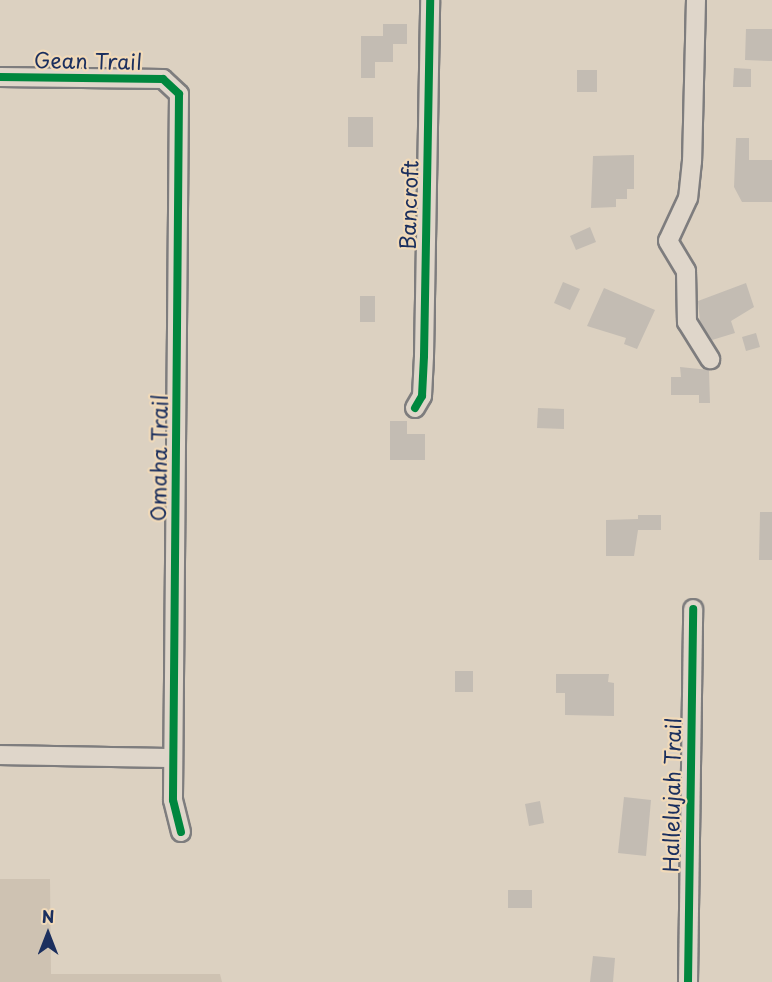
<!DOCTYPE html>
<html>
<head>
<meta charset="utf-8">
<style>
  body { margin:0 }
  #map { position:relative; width:772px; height:982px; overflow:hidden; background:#dcd1c1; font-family:"Playpen Sans",sans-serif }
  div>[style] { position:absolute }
  .green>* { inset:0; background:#cec2b2 }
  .building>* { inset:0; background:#c3bcb3 }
  .roads { filter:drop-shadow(2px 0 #7e7d7e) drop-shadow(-2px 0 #7e7d7e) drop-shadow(0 2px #7e7d7e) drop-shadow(0 -2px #7e7d7e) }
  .minor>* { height:18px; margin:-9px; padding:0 9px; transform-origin:9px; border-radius:9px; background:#dfd6ca }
  .cycleway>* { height:8px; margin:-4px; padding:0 4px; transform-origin:4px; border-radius:4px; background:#00873e }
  span { translate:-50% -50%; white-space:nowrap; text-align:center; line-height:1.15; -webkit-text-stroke:4.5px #f1dab9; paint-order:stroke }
  .street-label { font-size:21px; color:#1b2f5e }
  .north { position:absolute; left:18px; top:904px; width:60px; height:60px; -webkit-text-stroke:4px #f1dab9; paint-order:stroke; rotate:0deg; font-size:16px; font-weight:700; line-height:24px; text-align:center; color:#1b2f5e }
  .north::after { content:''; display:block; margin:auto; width:21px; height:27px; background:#1b2f5e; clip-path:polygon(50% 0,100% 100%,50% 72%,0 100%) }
</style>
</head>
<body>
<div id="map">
  <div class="green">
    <div style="clip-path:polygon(0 879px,50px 879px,51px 974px,220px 974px,222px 982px,0 982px)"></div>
  </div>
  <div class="building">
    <div style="clip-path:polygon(383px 24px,407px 24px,407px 44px,393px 44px,393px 62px,375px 62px,375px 78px,361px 78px,361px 36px,383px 36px)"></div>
    <div style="clip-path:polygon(746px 29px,772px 29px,772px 61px,745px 60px)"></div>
    <div style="clip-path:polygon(734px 68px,751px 69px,751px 87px,733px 87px)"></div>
    <div style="clip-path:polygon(577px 70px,597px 70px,597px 92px,577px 92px)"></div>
    <div style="clip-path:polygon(348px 117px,373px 117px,373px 147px,348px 147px)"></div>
    <div style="clip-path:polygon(736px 138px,749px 138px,749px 160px,772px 160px,772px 202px,742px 202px,734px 187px)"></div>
    <div style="clip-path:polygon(634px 155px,634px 189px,627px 189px,627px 199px,616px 199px,616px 207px,591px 208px,593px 156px)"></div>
    <div style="clip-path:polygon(590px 227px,596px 242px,576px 250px,570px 236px)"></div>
    <div style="clip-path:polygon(563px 282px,580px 289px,570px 310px,554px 303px)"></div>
    <div style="clip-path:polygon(746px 283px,754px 307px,731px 321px,735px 333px,712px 340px,700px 322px,698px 301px)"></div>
    <div style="clip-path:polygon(604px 288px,655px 310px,637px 349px,624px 344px,626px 338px,587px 326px)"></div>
    <div style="clip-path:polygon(360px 296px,375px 296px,375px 322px,360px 322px)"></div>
    <div style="clip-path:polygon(756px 333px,760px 347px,746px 351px,742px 337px)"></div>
    <div style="clip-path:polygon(680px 367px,709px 370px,710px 403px,699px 403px,699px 395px,671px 395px,671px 377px,681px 377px)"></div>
    <div style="clip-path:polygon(538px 408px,564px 409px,564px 429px,537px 428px)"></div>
    <div style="clip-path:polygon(390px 421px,407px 421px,407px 434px,425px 434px,425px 460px,390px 460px)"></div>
    <div style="clip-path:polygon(760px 512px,772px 512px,772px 560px,759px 560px)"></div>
    <div style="clip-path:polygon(638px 515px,661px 515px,661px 530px,638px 530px,634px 556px,606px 556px,606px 520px,638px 519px)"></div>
    <div style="clip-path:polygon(455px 671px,473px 671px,473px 692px,455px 692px)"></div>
    <div style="clip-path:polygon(556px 674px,609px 674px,608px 682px,614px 683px,614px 716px,565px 715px,565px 693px,556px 693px)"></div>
    <div style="clip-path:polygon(624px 797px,651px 800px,646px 856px,618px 853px)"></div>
    <div style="clip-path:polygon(540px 801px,544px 823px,529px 826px,525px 804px)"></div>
    <div style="clip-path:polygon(508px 890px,532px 890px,532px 908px,508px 908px)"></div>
    <div style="clip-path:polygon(593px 956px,615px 958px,613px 982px,590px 982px)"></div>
  </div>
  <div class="roads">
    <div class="minor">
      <div style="left:696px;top:0;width:161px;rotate:91.4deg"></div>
      <div style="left:692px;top:161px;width:37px;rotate:96deg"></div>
      <div style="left:688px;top:198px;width:47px;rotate:114.9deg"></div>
      <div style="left:668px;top:241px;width:35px;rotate:59deg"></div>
      <div style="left:686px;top:271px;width:51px;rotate:88.9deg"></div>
      <div style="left:687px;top:322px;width:44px;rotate:58.1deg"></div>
      <div style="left:0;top:77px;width:163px;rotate:0.7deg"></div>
      <div style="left:163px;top:79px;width:22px;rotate:43deg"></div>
      <div style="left:179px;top:94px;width:706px;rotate:90.49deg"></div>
      <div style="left:173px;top:800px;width:33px;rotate:76deg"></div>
      <div style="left:415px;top:408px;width:14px;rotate:-60deg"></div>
      <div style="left:422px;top:396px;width:40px;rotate:-87.1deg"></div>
      <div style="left:424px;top:356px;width:356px;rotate:-89deg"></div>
      <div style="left:0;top:755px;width:173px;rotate:1deg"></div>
      <div style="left:688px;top:982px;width:373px;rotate:-89.2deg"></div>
    </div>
  </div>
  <div class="cycleway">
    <div style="left:0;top:77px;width:163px;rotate:0.7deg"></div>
    <div style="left:163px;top:79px;width:22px;rotate:43deg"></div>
    <div style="left:179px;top:94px;width:706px;rotate:90.49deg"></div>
    <div style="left:173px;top:800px;width:33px;rotate:76deg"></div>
    <div style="left:415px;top:408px;width:14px;rotate:-60deg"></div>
    <div style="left:422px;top:396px;width:40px;rotate:-87.1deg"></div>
    <div style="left:424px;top:356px;width:356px;rotate:-89deg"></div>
    <div style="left:688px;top:982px;width:373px;rotate:-89.2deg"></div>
  </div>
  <div class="street-label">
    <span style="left:88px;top:60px;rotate:1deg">Gean Trail</span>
    <span style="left:408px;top:205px;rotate:-88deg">Bancroft</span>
    <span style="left:158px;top:458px;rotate:-89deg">Omaha Trail</span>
    <span style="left:671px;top:795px;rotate:-89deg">Hallelujah Trail</span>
  </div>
  <div class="north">N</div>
</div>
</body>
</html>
